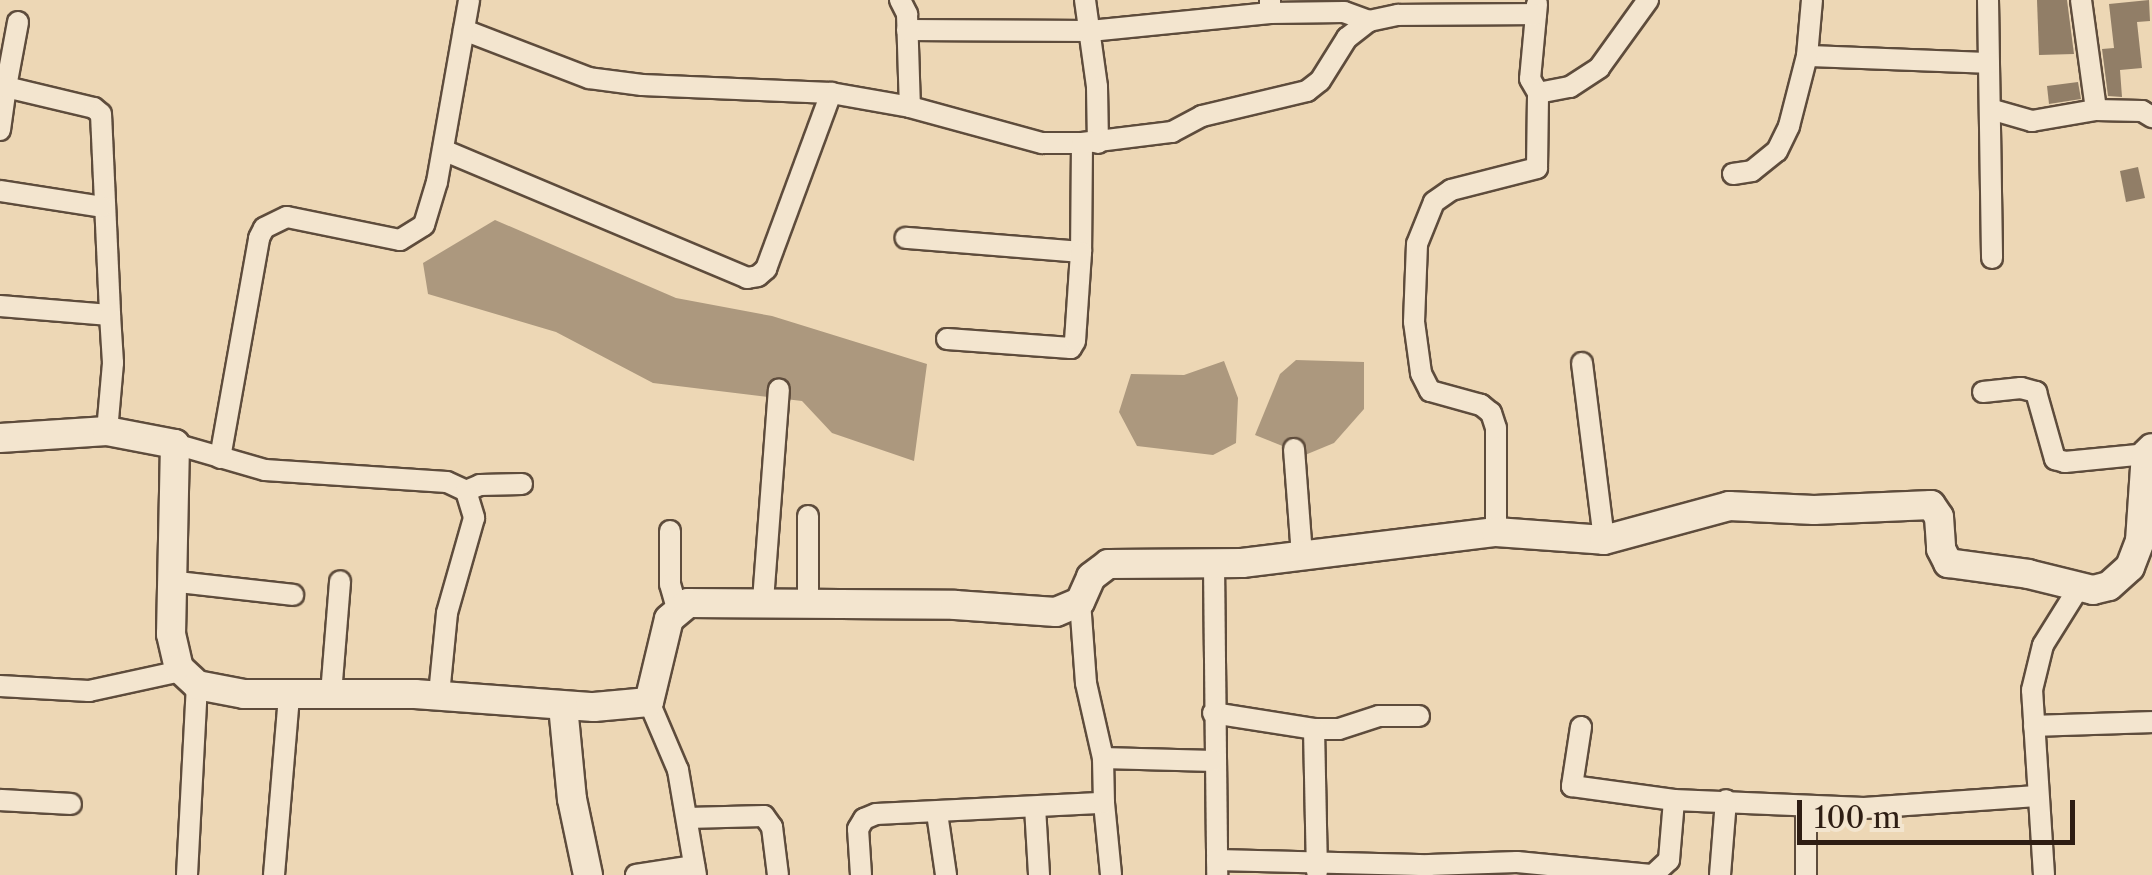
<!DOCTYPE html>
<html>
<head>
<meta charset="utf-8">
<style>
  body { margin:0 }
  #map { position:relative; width:2152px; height:875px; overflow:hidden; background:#edd7b5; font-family:"Libre Caslon Text",serif }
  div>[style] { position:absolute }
  .water>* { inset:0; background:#ac987e }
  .building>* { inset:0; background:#917e67 }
  .roads { filter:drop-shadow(2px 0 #5e4c3c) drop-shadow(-2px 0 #5e4c3c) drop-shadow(0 2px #5e4c3c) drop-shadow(0 -2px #5e4c3c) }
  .street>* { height:20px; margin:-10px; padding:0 10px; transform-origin:10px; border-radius:10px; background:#f3e5cf }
  .secondary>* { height:28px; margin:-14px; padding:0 14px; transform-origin:14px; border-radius:14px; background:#f3e5cf }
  span { translate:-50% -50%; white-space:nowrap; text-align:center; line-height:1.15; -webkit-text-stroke:9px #f3e5cf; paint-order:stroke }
  .scale { position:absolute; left:1797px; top:800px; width:278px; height:45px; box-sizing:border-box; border:5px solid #2e1d13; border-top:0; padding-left:12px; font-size:30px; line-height:35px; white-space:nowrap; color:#2e1d13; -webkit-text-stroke:8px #f3e5cf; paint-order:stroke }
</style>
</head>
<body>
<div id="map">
  <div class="water">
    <div style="clip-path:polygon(495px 220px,676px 298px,772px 316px,927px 364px,914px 461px,832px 433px,802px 401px,653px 383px,556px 332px,428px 294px,423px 263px)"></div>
    <div style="clip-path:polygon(1296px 360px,1364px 362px,1364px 409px,1334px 443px,1305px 455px,1255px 435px,1280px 374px)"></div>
    <div style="clip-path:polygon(1224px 361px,1238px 398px,1236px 443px,1213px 455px,1137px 446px,1119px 412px,1131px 374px,1184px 375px)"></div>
  </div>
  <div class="building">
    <div style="clip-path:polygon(2037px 0,2067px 0,2074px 54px,2039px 55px)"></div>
    <div style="clip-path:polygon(2149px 0,2150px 21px,2137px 22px,2142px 68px,2120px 70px,2122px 97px,2108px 96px,2102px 49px,2114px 48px,2109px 4px)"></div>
    <div style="clip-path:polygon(2078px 82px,2081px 99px,2049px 104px,2047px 86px)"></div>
    <div style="clip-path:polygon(2138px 167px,2145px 198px,2126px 202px,2120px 171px)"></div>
  </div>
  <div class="roads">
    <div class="street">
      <div style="left:900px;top:0;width:16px;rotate:63deg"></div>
      <div style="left:907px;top:14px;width:93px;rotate:88.2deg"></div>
      <div style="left:1085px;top:0;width:88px;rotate:82.1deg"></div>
      <div style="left:1097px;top:87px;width:56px;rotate:89deg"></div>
      <div style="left:1988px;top:0;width:258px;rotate:89.1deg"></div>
      <div style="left:2081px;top:0;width:111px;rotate:82.2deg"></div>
      <div style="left:2096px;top:110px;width:46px;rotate:1.2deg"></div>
      <div style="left:2142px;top:111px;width:12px;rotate:31deg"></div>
      <div style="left:1537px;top:4px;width:75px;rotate:95.3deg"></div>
      <div style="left:1530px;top:79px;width:16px;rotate:60deg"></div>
      <div style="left:1538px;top:93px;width:33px;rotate:-11deg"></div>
      <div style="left:1570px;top:87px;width:35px;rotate:-33deg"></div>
      <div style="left:1599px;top:68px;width:84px;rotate:-54.2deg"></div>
      <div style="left:1270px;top:13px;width:74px;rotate:-0.8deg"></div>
      <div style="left:1344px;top:12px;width:27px;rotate:20deg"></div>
      <div style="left:907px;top:30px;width:183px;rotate:0.3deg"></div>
      <div style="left:1090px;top:31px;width:181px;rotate:-5.7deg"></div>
      <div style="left:1270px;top:13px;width:13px;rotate:-90deg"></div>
      <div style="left:1807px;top:56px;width:182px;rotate:2.2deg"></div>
      <div style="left:6px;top:87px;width:66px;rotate:-79.5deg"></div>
      <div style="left:831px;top:93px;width:80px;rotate:10deg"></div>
      <div style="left:910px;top:107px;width:137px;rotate:15.3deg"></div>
      <div style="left:1042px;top:143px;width:40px"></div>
      <div style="left:1082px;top:143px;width:109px;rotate:90.5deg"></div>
      <div style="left:1081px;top:252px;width:176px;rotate:-175.4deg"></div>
      <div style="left:1990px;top:109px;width:44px;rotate:15.9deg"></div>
      <div style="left:2032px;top:121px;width:65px;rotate:-9.8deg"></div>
      <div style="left:0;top:130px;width:43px;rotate:-82.1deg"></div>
      <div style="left:6px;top:87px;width:90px;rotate:13.4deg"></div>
      <div style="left:94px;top:108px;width:9px;rotate:41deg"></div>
      <div style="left:101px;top:114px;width:201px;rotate:87.4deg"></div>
      <div style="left:1082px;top:143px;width:91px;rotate:-7deg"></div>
      <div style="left:1172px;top:132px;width:34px;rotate:-28deg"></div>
      <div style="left:1202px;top:116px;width:108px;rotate:-13.4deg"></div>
      <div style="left:1307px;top:91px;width:16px;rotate:-38deg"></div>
      <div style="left:1320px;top:81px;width:51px;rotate:-57.9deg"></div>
      <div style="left:1347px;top:38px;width:28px;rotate:-38deg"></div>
      <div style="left:1369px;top:21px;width:30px;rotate:-12deg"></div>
      <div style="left:1398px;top:15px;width:138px;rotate:-0.4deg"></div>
      <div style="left:443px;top:150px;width:330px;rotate:22.8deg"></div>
      <div style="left:747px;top:278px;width:11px;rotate:-10deg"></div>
      <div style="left:758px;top:276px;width:11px;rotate:-41deg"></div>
      <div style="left:766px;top:269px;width:188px;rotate:-69.7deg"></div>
      <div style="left:831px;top:93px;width:189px;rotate:-177.6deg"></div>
      <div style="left:642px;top:85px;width:53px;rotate:-172.5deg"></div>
      <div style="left:589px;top:78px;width:134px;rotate:-159deg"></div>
      <div style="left:1733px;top:174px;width:19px;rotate:-9deg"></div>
      <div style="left:1752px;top:171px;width:32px;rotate:-39deg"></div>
      <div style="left:1777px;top:151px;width:28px;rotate:-64deg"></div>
      <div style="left:1789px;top:126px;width:72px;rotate:-75.6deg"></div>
      <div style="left:1807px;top:56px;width:56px;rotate:-84.9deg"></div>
      <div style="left:0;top:191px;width:103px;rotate:8.9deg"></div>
      <div style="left:0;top:306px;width:110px;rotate:4.7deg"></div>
      <div style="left:110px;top:315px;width:48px;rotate:86.4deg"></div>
      <div style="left:113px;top:363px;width:68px;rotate:95deg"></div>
      <div style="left:947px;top:339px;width:124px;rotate:4.2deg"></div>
      <div style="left:1071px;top:348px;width:8px;rotate:-60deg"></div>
      <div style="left:1075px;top:341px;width:89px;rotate:-86.1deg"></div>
      <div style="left:1582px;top:363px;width:178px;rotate:82.9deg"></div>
      <div style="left:1983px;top:392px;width:38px;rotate:-6deg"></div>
      <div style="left:2021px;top:388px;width:16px;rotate:15deg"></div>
      <div style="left:2036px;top:392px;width:70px;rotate:74.2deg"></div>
      <div style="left:2055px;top:459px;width:10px;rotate:17deg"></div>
      <div style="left:2065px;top:462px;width:81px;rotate:-5.6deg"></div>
      <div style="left:175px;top:444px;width:94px;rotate:16.1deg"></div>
      <div style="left:265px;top:470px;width:182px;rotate:3.8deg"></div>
      <div style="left:447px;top:482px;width:21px;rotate:25deg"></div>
      <div style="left:466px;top:491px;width:28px;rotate:73deg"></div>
      <div style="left:474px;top:518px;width:99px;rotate:105.9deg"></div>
      <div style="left:447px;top:613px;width:82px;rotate:95.6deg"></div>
      <div style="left:1294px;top:449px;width:106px;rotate:85.7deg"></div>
      <div style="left:220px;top:458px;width:223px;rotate:-79.9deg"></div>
      <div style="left:259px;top:238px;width:11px;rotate:-63deg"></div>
      <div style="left:264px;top:228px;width:25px;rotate:-26deg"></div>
      <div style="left:287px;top:217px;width:115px;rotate:11.5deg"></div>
      <div style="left:400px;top:240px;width:28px;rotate:-32deg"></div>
      <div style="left:424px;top:225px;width:45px;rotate:-73.2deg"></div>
      <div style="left:437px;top:182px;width:185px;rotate:-80deg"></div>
      <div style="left:466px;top:491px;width:15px;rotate:-23deg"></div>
      <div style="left:480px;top:485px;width:42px;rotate:-1.4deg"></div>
      <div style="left:670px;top:531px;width:53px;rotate:90deg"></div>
      <div style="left:670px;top:584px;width:25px;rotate:74deg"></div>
      <div style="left:1496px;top:532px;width:104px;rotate:-90deg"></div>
      <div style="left:1496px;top:428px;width:16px;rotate:-108deg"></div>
      <div style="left:1491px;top:413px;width:13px;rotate:-141deg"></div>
      <div style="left:1481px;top:405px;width:53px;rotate:-164.6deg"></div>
      <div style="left:1430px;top:391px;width:20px;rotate:-117deg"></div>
      <div style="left:1421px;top:373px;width:51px;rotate:-97.8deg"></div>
      <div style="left:1414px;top:322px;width:78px;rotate:-87.8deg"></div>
      <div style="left:1417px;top:244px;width:45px;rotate:-68deg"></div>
      <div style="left:1434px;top:202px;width:21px;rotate:-35deg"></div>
      <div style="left:1451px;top:190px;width:89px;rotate:-14.3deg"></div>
      <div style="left:1537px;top:168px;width:75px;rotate:-89.2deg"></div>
      <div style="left:1214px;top:564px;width:311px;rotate:89.4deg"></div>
      <div style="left:169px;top:581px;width:125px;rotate:6.4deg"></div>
      <div style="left:763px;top:601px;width:212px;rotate:-85.7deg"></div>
      <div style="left:808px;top:602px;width:86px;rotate:-90deg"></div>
      <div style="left:0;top:686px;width:89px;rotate:3.2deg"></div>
      <div style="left:89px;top:691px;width:94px;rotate:-12.3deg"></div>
      <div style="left:331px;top:694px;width:113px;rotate:-85.4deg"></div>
      <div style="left:649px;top:702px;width:74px;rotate:66.9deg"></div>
      <div style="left:678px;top:770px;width:107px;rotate:80.3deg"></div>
      <div style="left:1213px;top:713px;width:102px;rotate:9deg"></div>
      <div style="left:1314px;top:729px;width:25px"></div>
      <div style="left:1339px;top:729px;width:42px;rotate:-18deg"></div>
      <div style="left:1379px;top:716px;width:40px"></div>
      <div style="left:2034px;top:726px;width:118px;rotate:-1.9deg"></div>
      <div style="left:1581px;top:727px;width:60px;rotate:98.7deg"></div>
      <div style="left:1572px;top:786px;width:103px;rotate:7.8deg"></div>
      <div style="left:1674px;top:800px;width:190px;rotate:2.4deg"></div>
      <div style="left:1864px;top:808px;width:173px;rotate:-4deg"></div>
      <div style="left:1314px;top:729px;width:143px;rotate:88.8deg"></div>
      <div style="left:1103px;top:758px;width:111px;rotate:1.5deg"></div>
      <div style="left:0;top:800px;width:71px;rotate:3.2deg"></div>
      <div style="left:1104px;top:803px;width:72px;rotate:84.4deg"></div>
      <div style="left:1806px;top:806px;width:69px;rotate:90deg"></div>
      <div style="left:1035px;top:807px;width:68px;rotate:86.6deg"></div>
      <div style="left:937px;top:813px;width:63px;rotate:81.7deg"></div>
      <div style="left:687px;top:818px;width:77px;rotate:-1.5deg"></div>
      <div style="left:764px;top:816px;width:14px;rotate:54deg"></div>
      <div style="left:772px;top:827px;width:48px;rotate:82.9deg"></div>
      <div style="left:1217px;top:860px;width:212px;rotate:1.4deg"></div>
      <div style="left:1429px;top:865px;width:88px;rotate:-2deg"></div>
      <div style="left:1517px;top:862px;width:137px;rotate:5.5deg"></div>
      <div style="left:1653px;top:875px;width:22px;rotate:-43deg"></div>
      <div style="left:1669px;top:860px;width:60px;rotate:-85.2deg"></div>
      <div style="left:187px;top:875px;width:190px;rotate:-87deg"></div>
      <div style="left:274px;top:875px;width:181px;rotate:-85.2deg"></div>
      <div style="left:636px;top:875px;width:59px;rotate:-8.8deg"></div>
      <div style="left:861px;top:875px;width:46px;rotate:-93.7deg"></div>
      <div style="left:858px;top:829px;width:12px;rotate:-59deg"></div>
      <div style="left:864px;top:819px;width:13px;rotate:-23deg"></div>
      <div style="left:876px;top:814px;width:228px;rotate:-2.8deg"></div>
      <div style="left:1104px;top:803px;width:45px;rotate:-91.3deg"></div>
      <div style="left:1103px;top:758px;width:77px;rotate:-102.8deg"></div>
      <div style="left:1086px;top:683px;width:81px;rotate:-94.2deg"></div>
      <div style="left:1720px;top:875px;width:75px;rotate:-85.4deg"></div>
      <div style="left:2044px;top:875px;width:185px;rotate:-93.7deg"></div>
      <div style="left:2032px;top:690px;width:46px;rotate:-76.3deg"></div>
      <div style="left:2043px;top:645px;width:66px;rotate:-58deg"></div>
    </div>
    <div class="secondary">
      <div style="left:0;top:438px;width:107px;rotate:-3.7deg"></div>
      <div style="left:107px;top:431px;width:69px;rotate:10.8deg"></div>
      <div style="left:175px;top:444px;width:190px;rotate:91.2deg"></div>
      <div style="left:171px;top:634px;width:35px;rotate:77deg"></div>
      <div style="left:179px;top:668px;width:25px;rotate:43deg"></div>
      <div style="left:197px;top:685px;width:48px;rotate:10.8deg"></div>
      <div style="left:244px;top:694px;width:171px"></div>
      <div style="left:415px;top:694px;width:179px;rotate:4.2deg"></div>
      <div style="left:594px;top:707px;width:55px;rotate:-5.2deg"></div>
      <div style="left:649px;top:702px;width:85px;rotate:-76.5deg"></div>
      <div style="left:669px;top:619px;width:25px;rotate:-40deg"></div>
      <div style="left:688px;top:603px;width:267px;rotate:0.4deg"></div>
      <div style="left:955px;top:605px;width:101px;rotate:4deg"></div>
      <div style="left:1056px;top:612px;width:26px;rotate:-23deg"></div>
      <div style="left:1080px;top:602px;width:27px;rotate:-66deg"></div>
      <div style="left:1091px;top:577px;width:21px;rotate:-37deg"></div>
      <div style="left:1108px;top:564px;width:134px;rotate:-0.4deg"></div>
      <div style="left:1242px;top:563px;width:256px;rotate:-7deg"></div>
      <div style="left:1496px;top:532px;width:108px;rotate:4.2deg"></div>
      <div style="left:1604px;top:540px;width:130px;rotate:-15.2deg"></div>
      <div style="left:1729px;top:506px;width:85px;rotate:2.7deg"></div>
      <div style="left:1814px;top:510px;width:117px;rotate:-2.4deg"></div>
      <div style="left:1931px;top:505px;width:14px;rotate:56deg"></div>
      <div style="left:1939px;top:517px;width:32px;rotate:86deg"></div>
      <div style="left:1941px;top:549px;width:16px;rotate:63deg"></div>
      <div style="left:1948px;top:563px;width:81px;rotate:7.8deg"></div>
      <div style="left:2028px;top:574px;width:67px;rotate:13.8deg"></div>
      <div style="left:2093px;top:590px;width:16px;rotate:-14deg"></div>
      <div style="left:2109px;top:586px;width:28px;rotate:-42deg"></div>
      <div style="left:2130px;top:567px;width:28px;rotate:-69deg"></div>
      <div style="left:2140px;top:541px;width:87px;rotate:-86.1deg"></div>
      <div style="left:2146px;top:454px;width:8px;rotate:-45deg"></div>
      <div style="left:563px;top:706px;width:93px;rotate:84.5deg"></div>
      <div style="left:572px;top:799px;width:78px;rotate:78.1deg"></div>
    </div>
  </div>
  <div class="scale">100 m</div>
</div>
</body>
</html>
